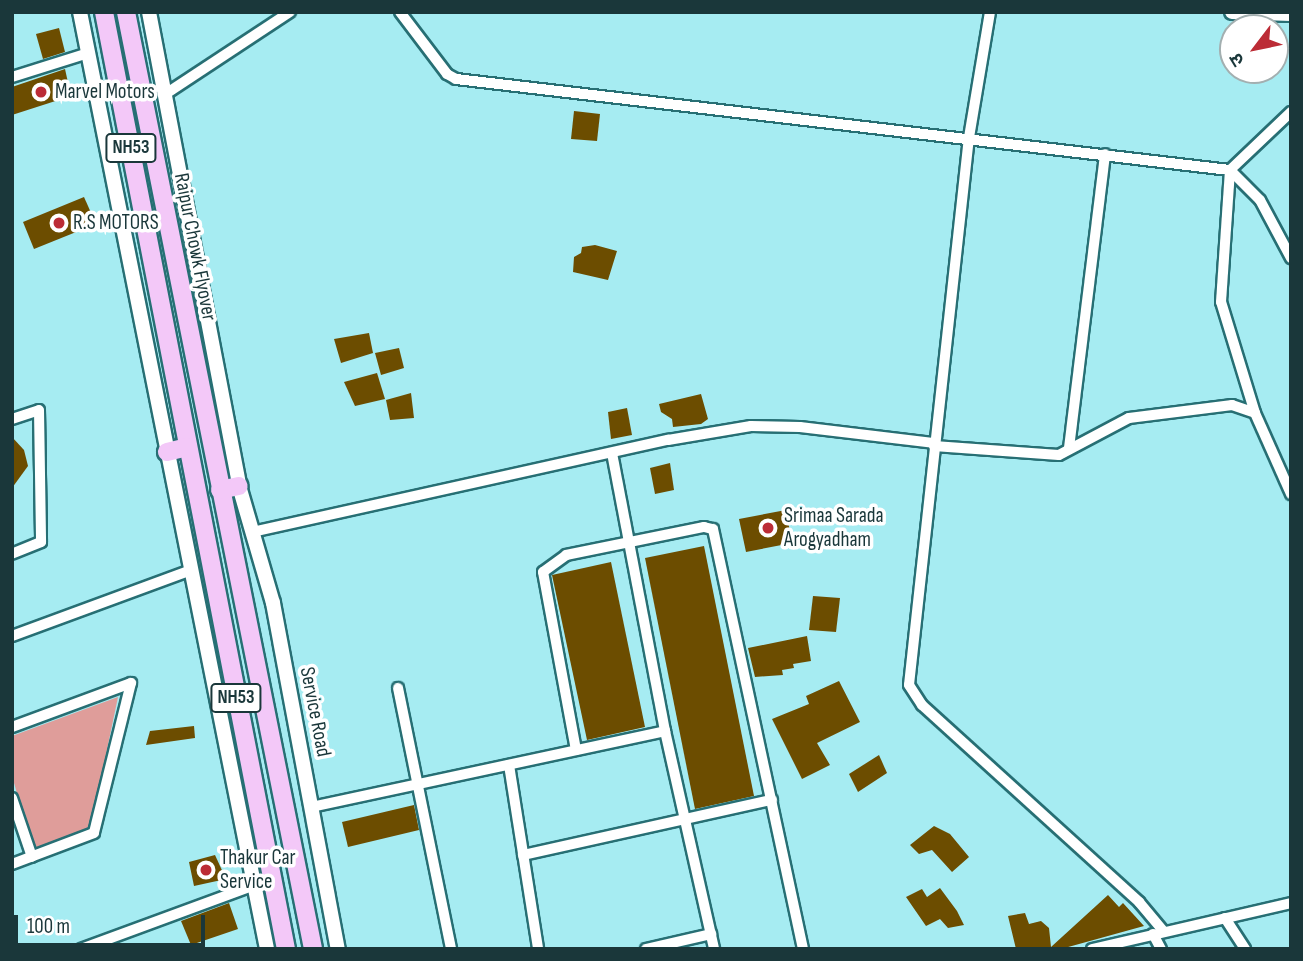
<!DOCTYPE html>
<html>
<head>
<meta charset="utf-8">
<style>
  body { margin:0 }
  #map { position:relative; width:1303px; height:961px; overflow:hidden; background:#a6ecf2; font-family:"Sofia Sans Condensed","Noto Sans Devanagari",sans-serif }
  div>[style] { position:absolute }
  .green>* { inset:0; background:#df9d9a }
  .building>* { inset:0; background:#6c4d00 }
  .roads { filter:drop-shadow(2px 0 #276f74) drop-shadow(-2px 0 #276f74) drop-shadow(0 2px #276f74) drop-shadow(0 -2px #276f74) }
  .minor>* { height:10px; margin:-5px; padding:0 5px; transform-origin:5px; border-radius:5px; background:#fff }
  .tertiary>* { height:14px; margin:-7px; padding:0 7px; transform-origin:7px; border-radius:7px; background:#fff }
  .trunk>* { height:18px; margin:-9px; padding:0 9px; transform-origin:9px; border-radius:9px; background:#f3c8f8 }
  .dots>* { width:19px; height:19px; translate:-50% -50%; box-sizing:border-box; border:4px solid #fff; border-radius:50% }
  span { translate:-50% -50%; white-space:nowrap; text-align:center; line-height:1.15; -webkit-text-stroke:7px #fff; paint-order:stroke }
  .shield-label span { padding:2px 5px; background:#fff; border:2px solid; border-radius:5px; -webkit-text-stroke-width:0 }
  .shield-label { font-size:19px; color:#1a373a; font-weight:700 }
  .poi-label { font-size:21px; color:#1a373a }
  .left { translate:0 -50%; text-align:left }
  .street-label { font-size:21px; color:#1a373a }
  .frame { position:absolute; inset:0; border:14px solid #1a373a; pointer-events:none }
  .north { position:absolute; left:1219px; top:14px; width:70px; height:70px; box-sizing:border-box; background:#fff; border:2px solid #a3afb0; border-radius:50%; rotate:238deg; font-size:19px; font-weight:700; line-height:28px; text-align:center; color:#1a373a }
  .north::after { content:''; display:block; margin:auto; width:24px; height:32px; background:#bc2c36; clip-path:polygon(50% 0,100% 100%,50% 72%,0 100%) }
  .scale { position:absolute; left:14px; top:915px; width:191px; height:32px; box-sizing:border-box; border:4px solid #1a373a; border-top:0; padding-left:9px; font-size:21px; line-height:24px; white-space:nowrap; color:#1a373a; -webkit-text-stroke:5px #fff; paint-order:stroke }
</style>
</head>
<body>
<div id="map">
  <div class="green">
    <div style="clip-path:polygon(118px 697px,90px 831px,34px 852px,12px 776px,12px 736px)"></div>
  </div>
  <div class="building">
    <div style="clip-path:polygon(59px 28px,65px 52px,43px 59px,36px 34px)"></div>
    <div style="clip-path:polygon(65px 69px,71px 96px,12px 115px,12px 87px)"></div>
    <div style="clip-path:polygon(574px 111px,600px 114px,597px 141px,571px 139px)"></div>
    <div style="clip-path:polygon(84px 197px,96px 224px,34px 249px,23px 222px)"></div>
    <div style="clip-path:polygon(595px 245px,617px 251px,608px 280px,573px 272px,574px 257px,581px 253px,582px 247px)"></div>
    <div style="clip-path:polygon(369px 333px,373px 353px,341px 363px,334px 339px)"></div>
    <div style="clip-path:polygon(399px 348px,404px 368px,381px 375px,375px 353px)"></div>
    <div style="clip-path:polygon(377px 373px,385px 399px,355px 406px,344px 382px)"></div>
    <div style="clip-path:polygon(411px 393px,414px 418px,390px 420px,386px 400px)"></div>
    <div style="clip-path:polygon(701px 394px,708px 419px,701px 424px,673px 427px,672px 419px,661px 412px,659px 404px)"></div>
    <div style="clip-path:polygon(627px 408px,632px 435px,611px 439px,608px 412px)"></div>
    <div style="clip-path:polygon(12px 437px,24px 450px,28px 466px,12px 488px)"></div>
    <div style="clip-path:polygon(670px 463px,674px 490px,655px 494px,650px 468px)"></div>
    <div style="clip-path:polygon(786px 510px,792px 543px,746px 552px,739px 519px)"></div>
    <div style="clip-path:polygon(704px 546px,754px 796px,695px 809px,645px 558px)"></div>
    <div style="clip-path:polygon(611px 562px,645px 727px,587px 740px,552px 575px)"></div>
    <div style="clip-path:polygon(813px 596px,840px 598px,836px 632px,809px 630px)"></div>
    <div style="clip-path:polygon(807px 636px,811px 661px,793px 664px,794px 668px,782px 670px,783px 675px,755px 677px,748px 648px)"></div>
    <div style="clip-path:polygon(839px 681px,860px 722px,817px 743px,830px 765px,802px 779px,772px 719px,809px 704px,806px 696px)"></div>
    <div style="clip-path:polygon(194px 726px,195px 738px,146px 745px,150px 731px)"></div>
    <div style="clip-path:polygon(879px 755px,887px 773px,858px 792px,849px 774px)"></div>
    <div style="clip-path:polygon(414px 805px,419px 830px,348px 847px,342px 822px)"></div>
    <div style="clip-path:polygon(934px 826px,950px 834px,969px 857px,952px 872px,932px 850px,919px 854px,910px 845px)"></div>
    <div style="clip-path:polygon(215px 855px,226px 879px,194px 886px,189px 862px)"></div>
    <div style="clip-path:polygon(940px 888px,957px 911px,964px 925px,948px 928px,940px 919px,926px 926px,906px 897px,922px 889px,927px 897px)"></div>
    <div style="clip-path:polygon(1108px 895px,1119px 907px,1123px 903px,1144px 926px,1061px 949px,1016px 949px,1008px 916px,1025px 913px,1029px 924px,1041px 921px,1049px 928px,1051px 947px)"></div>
    <div style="clip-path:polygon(229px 903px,238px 929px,191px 945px,181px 921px)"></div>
  </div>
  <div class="roads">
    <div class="minor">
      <div style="left:400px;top:12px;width:78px;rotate:52.8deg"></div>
      <div style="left:447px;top:74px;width:10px;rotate:29deg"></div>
      <div style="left:456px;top:79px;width:779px;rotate:6.71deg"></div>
      <div style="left:1230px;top:170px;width:42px;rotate:45deg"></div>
      <div style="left:1260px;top:200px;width:66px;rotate:61.9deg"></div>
      <div style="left:990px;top:12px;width:127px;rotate:99.5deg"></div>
      <div style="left:969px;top:137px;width:551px;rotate:96.25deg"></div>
      <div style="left:909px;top:685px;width:24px;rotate:57deg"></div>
      <div style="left:922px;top:705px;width:293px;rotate:42.2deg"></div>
      <div style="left:1139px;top:902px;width:38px;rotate:50deg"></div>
      <div style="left:12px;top:77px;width:80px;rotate:-17.5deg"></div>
      <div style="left:164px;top:95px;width:151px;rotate:-33.4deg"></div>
      <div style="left:1255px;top:413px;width:116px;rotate:-107deg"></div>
      <div style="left:1221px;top:302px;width:132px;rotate:-86.1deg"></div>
      <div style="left:1230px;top:170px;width:84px;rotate:-43.6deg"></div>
      <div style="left:12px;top:419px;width:28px;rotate:-18deg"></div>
      <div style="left:39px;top:410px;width:132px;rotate:89.1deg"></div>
      <div style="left:41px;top:542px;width:31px;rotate:158deg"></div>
      <div style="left:934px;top:446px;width:125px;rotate:4.1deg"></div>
      <div style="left:1059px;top:455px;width:79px;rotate:-27.9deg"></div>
      <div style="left:1129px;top:418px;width:104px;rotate:-7.2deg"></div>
      <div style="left:1232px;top:405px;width:24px;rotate:19deg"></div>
      <div style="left:1255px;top:413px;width:89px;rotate:66deg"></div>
      <div style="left:1069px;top:448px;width:296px;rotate:-83deg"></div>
      <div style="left:612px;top:453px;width:283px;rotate:79.2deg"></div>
      <div style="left:665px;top:731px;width:223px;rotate:77.3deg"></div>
      <div style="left:252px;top:532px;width:426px;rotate:-12.5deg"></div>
      <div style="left:668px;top:440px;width:84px;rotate:-9.6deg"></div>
      <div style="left:751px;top:426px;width:49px;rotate:1.2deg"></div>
      <div style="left:800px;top:427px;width:136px;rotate:6.8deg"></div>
      <div style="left:12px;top:636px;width:191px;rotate:-20.2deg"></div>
      <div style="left:398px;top:688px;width:266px;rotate:78.5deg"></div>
      <div style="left:12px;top:727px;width:127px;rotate:-20.3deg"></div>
      <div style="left:131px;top:683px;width:154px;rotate:103.9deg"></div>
      <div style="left:94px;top:833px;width:88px;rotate:159.3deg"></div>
      <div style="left:576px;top:750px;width:181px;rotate:-100.5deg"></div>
      <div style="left:543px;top:572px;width:29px;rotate:-36deg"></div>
      <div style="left:566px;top:555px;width:141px;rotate:-11.5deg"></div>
      <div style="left:704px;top:527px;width:9px;rotate:13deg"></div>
      <div style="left:713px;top:529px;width:430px;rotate:77.9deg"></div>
      <div style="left:509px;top:765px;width:186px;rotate:81deg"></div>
      <div style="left:12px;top:798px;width:62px;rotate:71.3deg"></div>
      <div style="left:311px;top:807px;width:362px;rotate:-12.1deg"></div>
      <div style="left:523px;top:855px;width:255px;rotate:-12.5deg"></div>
      <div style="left:1225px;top:918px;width:37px;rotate:57deg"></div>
      <div style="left:1153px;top:934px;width:17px;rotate:62deg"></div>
      <div style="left:81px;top:949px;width:185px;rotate:-20.2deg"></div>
      <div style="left:646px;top:949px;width:67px;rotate:-13deg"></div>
      <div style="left:1092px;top:949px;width:204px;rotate:-13deg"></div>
    </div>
    <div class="tertiary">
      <div style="left:80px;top:12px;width:955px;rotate:78.71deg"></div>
      <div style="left:149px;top:12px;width:482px;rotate:79.2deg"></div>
      <div style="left:239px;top:486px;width:122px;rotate:73.8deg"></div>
      <div style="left:273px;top:603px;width:352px;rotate:79.4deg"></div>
      <div style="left:1232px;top:12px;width:59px;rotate:1.9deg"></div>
    </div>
    <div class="trunk">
      <div style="left:104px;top:12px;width:955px;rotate:79.01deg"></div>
      <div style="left:126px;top:12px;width:955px;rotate:78.71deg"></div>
      <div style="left:167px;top:452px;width:21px;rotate:-14deg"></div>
      <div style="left:220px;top:490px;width:19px;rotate:-12deg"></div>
    </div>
  </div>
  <div class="dots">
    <div style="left:41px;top:92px;background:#bc2c36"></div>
    <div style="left:59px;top:223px;background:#bc2c36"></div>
    <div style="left:768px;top:528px;background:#bc2c36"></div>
    <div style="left:206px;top:870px;background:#bc2c36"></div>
  </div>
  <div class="shield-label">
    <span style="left:131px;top:148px">NH53</span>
    <span style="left:236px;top:698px">NH53</span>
  </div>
  <div class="poi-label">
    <span class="left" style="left:55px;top:92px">Marvel Motors</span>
    <span class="left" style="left:73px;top:223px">R.S MOTORS</span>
    <span class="left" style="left:784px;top:528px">Srimaa Sarada<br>Arogyadham</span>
    <span class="left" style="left:220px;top:870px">Thakur Car<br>Service</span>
  </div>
  <div class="street-label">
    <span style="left:195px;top:247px;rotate:79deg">Raipur Chowk Flyover</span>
    <span style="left:315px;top:712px;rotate:79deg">Service Road</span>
  </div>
  <div class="frame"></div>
  <div class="north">उ</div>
  <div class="scale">100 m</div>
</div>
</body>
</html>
